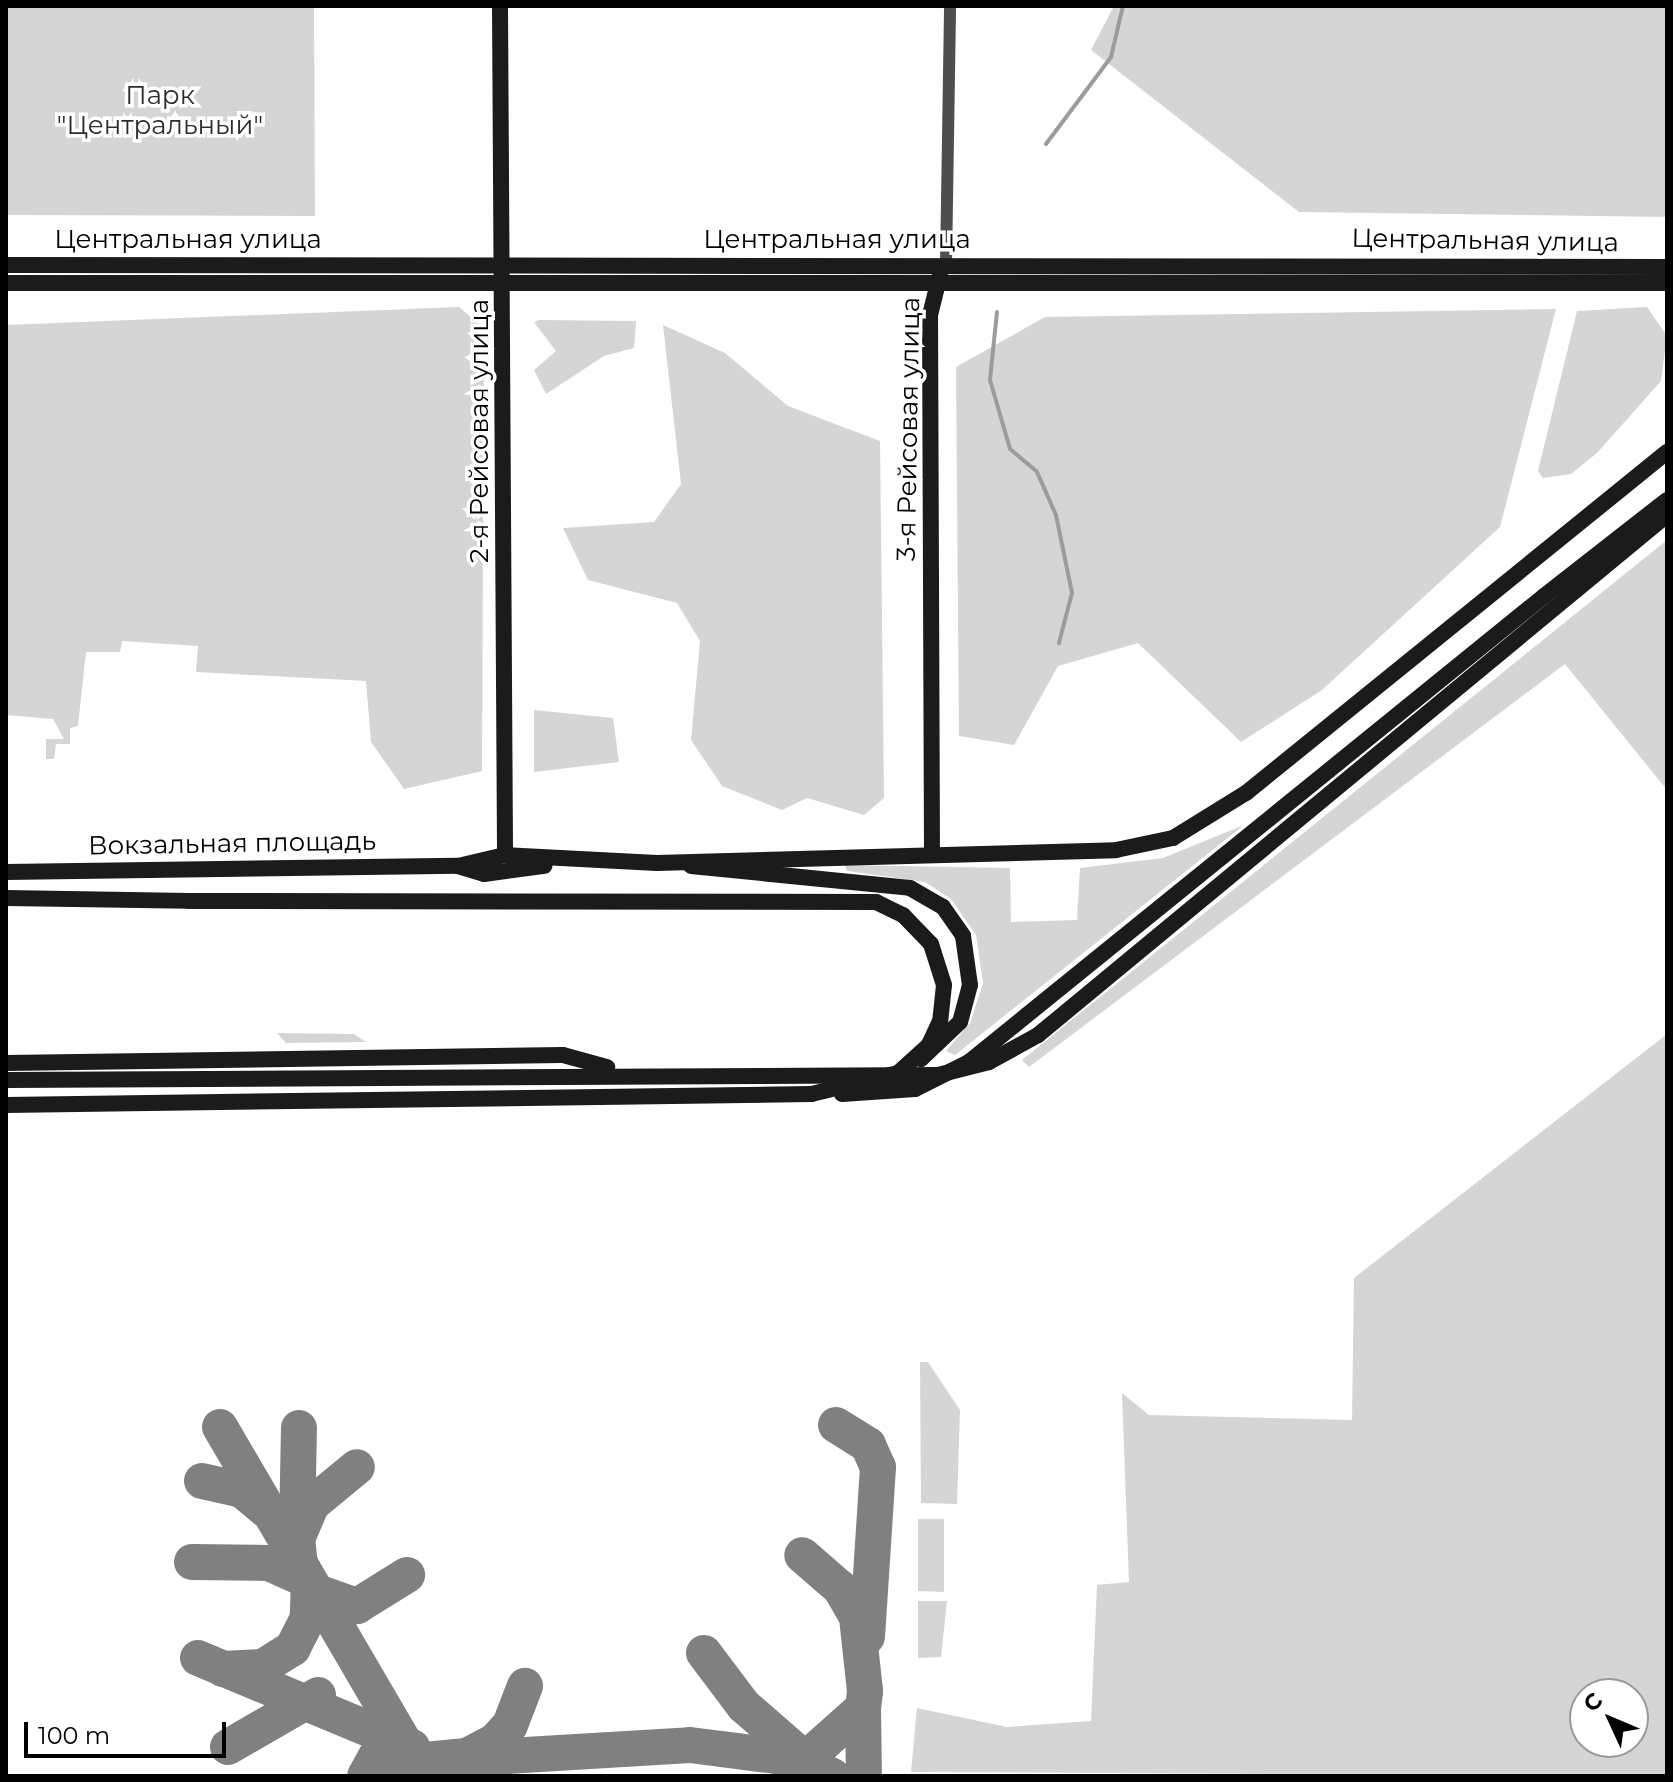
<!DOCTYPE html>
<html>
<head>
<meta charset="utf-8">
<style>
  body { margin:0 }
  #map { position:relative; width:1673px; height:1782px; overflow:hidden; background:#fff; font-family:Montserrat,sans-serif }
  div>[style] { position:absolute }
  .green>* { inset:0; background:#d5d5d5 }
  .stream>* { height:4px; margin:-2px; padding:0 2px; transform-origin:2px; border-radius:2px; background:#9c9c9c }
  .taxiway>* { height:36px; margin:-18px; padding:0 18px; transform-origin:18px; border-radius:18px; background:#808080 }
  .street>* { height:12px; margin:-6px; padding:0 6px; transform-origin:6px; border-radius:6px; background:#4e4e4e }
  .secondary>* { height:16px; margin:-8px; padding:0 8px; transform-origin:8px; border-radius:8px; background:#1b1b1b }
  .secondary-bridge>* { height:16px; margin:-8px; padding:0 8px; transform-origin:8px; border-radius:8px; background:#1b1b1b }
  span { translate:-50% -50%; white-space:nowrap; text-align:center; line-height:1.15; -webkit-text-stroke:7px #fff; paint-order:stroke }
  .park-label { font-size:26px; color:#2c2c2c }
  .street-label { font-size:26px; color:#000 }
  .frame { position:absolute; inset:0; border:8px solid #000; pointer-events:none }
  .north { position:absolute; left:1569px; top:1678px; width:80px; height:80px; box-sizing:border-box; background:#fff; border:2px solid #999; border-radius:50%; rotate:314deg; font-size:22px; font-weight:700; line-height:32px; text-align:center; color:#000 }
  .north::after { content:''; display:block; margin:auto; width:28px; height:36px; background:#000; clip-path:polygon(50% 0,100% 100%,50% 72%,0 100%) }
  .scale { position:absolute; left:24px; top:1722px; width:202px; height:36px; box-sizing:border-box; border:4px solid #000; border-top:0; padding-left:10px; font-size:24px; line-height:28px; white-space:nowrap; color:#000; -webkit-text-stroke:6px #fff; paint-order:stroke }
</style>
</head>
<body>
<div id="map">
  <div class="green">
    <div style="clip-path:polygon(6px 6px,314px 6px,315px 216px,6px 215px)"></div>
    <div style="clip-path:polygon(1114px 6px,1667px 6px,1667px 217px,1299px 212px,1091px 50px)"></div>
    <div style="clip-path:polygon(459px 307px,484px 328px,482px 771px,404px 789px,371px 742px,366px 681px,196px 672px,198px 646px,122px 641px,120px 652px,86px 652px,78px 726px,70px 728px,70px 744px,56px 744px,54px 759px,46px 759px,46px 739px,64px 739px,53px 719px,6px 715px,6px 325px)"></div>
    <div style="clip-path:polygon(1647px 307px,1667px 336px,1661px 381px,1597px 453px,1571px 474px,1543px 478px,1538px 471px,1577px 311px)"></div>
    <div style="clip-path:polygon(1556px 309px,1500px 527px,1322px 690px,1241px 742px,1138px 643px,1058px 666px,1014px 745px,959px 736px,956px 367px,1045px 317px)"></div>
    <div style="clip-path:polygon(539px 320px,636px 321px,634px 348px,604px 356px,546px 394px,534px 370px,556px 351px,534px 322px)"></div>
    <div style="clip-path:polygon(663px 325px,725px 353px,788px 406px,880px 441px,884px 798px,864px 815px,807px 798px,782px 810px,722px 786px,691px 740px,700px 641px,677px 603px,588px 580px,563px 528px,654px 522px,681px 484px)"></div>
    <div style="clip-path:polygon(1667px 540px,1667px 790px,1565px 664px,1029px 1067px,1022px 1060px)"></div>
    <div style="clip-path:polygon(534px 710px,613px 718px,619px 762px,534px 772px)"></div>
    <div style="clip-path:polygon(1244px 825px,955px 1055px,946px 1051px,970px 1023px,983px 983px,976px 935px,951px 899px,925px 882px,847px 871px,845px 865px,1010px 868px,1011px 922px,1077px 920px,1080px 868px,1163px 858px)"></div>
    <div style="clip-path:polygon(277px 1033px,354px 1034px,366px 1042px,286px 1043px)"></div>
    <div style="clip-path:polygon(evenodd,1667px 1034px,1667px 1776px,911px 1772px,917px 1708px,1007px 1727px,1091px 1721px,1097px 1585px,1129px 1582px,1122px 1393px,1149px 1415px,1352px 1420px,1354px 1278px,1667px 1034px,1585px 1694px,1633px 1694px,1633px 1742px,1585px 1742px,1585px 1694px)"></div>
    <div style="clip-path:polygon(920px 1362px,928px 1362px,960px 1410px,957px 1504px,921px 1503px)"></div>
    <div style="clip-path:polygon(918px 1519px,944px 1519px,944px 1592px,918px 1591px)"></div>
    <div style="clip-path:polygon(918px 1601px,947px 1601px,941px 1657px,918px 1658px)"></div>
  </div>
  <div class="stream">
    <div style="left:1046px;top:144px;width:109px;rotate:-53.2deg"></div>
    <div style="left:1111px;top:57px;width:52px;rotate:-76.8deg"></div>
    <div style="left:997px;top:312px;width:68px;rotate:95.9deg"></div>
    <div style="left:990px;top:380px;width:72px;rotate:73.8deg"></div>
    <div style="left:1010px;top:449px;width:35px;rotate:40deg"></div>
    <div style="left:1037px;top:472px;width:47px;rotate:66.2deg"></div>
    <div style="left:1056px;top:515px;width:80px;rotate:78.4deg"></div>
    <div style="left:1072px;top:593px;width:52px;rotate:104.6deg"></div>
  </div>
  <div class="taxiway">
    <div style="left:836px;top:1425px;width:38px;rotate:32deg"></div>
    <div style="left:868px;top:1445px;width:24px;rotate:66deg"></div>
    <div style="left:878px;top:1467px;width:170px;rotate:93.7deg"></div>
    <div style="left:220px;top:1427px;width:404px;rotate:59.7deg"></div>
    <div style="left:202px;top:1481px;width:41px;rotate:12.7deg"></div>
    <div style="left:242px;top:1490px;width:30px;rotate:40deg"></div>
    <div style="left:297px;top:1530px;width:102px;rotate:-88.9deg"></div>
    <div style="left:192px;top:1562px;width:77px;rotate:0.7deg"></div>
    <div style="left:269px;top:1563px;width:44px;rotate:24.2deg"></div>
    <div style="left:309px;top:1581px;width:37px;rotate:92deg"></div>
    <div style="left:308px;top:1618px;width:34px;rotate:117deg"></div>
    <div style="left:293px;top:1648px;width:36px;rotate:148deg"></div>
    <div style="left:262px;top:1667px;width:39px;rotate:177deg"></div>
    <div style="left:300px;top:1566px;width:27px;rotate:-96deg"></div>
    <div style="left:297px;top:1539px;width:38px;rotate:-67deg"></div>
    <div style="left:312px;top:1504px;width:58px;rotate:-39.4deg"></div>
    <div style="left:314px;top:1591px;width:46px;rotate:19.2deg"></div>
    <div style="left:357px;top:1606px;width:59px;rotate:-31.8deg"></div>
    <div style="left:704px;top:1653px;width:66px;rotate:53deg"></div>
    <div style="left:744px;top:1706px;width:82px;rotate:41.1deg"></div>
    <div style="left:198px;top:1658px;width:232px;rotate:22.6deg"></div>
    <div style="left:863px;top:1708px;width:68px;rotate:89.2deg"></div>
    <div style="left:228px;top:1747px;width:104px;rotate:-30deg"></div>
    <div style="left:481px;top:1756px;width:42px;rotate:-46.9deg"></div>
    <div style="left:510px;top:1725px;width:42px;rotate:-69deg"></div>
    <div style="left:393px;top:1763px;width:74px;rotate:-5.4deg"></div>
    <div style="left:467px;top:1756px;width:34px;rotate:-28deg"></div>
    <div style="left:790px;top:1773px;width:98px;rotate:-41.7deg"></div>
    <div style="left:863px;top:1708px;width:17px;rotate:-83deg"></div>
    <div style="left:865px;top:1691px;width:74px;rotate:-96.2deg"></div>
    <div style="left:857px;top:1617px;width:34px;rotate:-120deg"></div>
    <div style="left:840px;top:1588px;width:50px;rotate:-139deg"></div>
    <div style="left:365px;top:1776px;width:35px;rotate:-61deg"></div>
    <div style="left:382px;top:1745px;width:31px;rotate:-84deg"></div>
    <div style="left:469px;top:1776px;width:43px;rotate:-27.8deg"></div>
    <div style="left:507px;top:1756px;width:183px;rotate:-3.4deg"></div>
    <div style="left:690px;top:1745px;width:110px;rotate:7.3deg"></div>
    <div style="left:799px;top:1759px;width:38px;rotate:27deg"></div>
  </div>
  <div class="street">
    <div style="left:946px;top:265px;width:259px;rotate:-89.1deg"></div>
  </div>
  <div class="secondary">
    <div style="left:500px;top:6px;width:849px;rotate:89.66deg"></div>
    <div style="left:6px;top:265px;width:1661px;rotate:0.07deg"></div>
    <div style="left:6px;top:283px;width:1661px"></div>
    <div style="left:1544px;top:596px;width:156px;rotate:-38deg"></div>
    <div style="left:932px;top:855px;width:540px;rotate:-90.21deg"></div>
    <div style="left:930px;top:315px;width:41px;rotate:-76deg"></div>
    <div style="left:458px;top:866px;width:48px;rotate:-13.2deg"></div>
    <div style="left:505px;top:855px;width:152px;rotate:3deg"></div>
    <div style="left:657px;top:863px;width:459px;rotate:-1.6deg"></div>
    <div style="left:1116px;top:850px;width:58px;rotate:-11.9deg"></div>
    <div style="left:1173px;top:838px;width:86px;rotate:-31.7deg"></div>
    <div style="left:1246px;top:793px;width:542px;rotate:-39.01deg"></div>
    <div style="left:691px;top:866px;width:220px;rotate:5.7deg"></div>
    <div style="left:910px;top:888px;width:38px;rotate:30deg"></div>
    <div style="left:943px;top:907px;width:35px;rotate:55deg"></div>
    <div style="left:963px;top:936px;width:49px;rotate:81.9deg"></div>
    <div style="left:970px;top:985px;width:38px;rotate:105deg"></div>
    <div style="left:960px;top:1022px;width:54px;rotate:136.5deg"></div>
    <div style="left:6px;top:872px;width:452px;rotate:-0.8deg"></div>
    <div style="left:458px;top:866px;width:27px;rotate:17deg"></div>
    <div style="left:484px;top:874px;width:61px;rotate:-7.6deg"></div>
    <div style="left:6px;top:898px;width:183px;rotate:0.9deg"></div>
    <div style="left:6px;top:1063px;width:557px;rotate:-0.82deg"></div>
    <div style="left:563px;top:1055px;width:46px;rotate:15.3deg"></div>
    <div style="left:6px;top:1080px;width:932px;rotate:-0.31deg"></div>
    <div style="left:938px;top:1075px;width:53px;rotate:-14.3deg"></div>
    <div style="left:989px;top:1062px;width:56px;rotate:-28.9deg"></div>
    <div style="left:1038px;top:1035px;width:816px;rotate:-39.58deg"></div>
    <div style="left:6px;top:1105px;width:806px;rotate:-0.78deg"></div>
  </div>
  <div class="secondary-bridge">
    <div style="left:189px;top:901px;width:687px;rotate:0.08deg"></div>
    <div style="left:876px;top:902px;width:30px;rotate:26deg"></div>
    <div style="left:903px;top:915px;width:40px;rotate:46deg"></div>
    <div style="left:931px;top:944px;width:43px;rotate:72.4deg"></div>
    <div style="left:944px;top:985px;width:36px;rotate:96deg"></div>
    <div style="left:940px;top:1021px;width:26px;rotate:115deg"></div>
    <div style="left:929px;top:1045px;width:42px;rotate:137.9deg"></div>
    <div style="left:898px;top:1073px;width:89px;rotate:166.3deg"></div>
    <div style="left:842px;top:1094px;width:73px;rotate:-3.9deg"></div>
    <div style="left:915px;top:1089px;width:60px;rotate:-26.6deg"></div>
    <div style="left:969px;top:1062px;width:740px;rotate:-39.02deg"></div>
  </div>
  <div class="park-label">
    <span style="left:160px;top:111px">Парк<br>"Центральный"</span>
  </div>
  <div class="street-label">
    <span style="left:188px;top:240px">Центральная улица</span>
    <span style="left:837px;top:240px">Центральная улица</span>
    <span style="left:1485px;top:241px;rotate:1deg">Центральная улица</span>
    <span style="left:909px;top:429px;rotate:-89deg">3-я Рейсовая улица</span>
    <span style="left:480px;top:431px;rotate:-90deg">2-я Рейсовая улица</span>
    <span style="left:232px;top:844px;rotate:-1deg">Вокзальная площадь</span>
  </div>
  <div class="frame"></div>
  <div class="north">С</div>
  <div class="scale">100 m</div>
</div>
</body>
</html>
